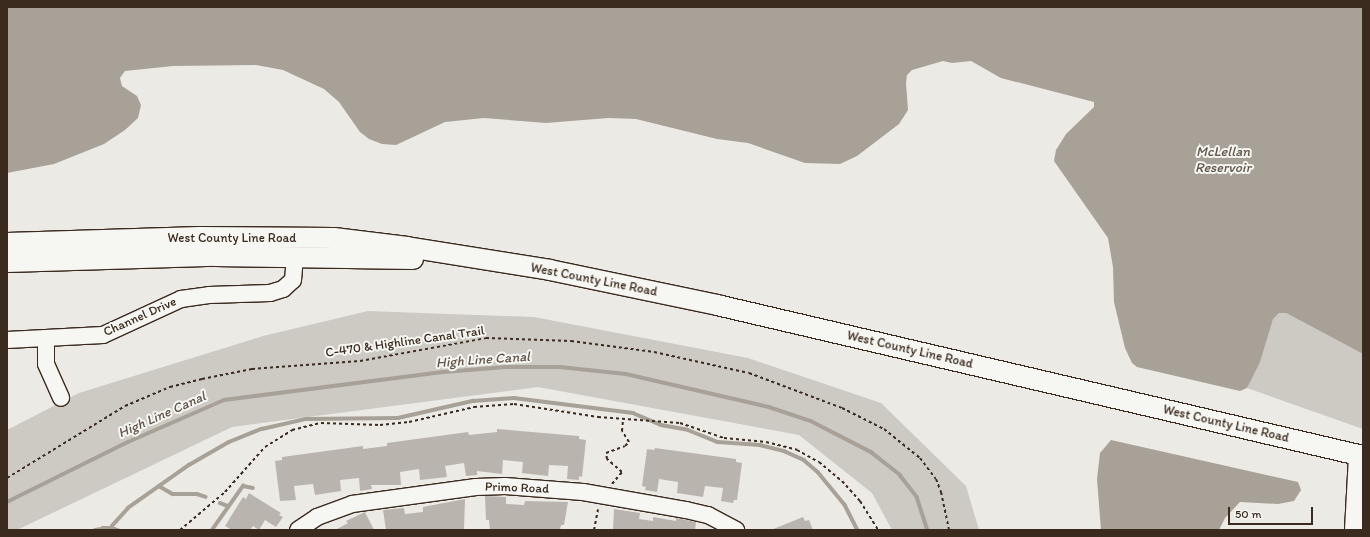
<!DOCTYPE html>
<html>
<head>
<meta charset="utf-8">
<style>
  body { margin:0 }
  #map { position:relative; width:1370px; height:537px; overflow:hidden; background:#ebeae5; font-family:Itim,sans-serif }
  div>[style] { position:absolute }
  .green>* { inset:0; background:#cdcac4 }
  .water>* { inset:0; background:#a8a198 }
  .stream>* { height:3.5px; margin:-1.75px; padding:0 1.75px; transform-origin:1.75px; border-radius:1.75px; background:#a8a198 }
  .building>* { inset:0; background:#bab4ae }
  .path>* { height:2px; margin-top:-1px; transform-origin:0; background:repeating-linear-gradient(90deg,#3b2a1e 0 3px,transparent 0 6px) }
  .roads { filter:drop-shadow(1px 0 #3b2a1e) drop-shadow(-1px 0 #3b2a1e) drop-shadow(0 1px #3b2a1e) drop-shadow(0 -1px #3b2a1e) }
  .minor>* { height:16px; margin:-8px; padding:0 8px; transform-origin:8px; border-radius:8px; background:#f6f6f2 }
  .major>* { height:20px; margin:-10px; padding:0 10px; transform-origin:10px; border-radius:10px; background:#f6f6f2 }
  span { translate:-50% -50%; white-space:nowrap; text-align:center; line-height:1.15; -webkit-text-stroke:4px #f6f6f2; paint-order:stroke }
  .street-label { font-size:13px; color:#3b2a1e }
  .water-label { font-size:14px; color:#615449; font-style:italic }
  .frame { position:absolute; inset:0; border:8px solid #3b2a1e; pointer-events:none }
  .scale { position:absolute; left:1228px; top:507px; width:85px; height:18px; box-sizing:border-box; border:2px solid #3b2a1e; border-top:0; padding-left:5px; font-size:12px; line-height:14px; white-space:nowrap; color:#3b2a1e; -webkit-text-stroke:3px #f6f6f2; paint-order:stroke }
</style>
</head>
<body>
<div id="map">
  <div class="green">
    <div style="clip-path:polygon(368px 311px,534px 317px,748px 358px,881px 403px,966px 486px,979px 530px,892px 530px,872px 493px,799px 435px,538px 387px,232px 427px,17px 530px,7px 530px,7px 430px,79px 393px,263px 336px)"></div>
    <div style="clip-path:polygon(1279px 313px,1286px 313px,1363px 354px,1363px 429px,1247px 388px,1273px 319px)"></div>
  </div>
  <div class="water">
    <div style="clip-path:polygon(7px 7px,1363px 7px,1363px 354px,1286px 313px,1279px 313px,1273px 319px,1260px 362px,1247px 388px,1240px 391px,1137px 367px,1132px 363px,1125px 348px,1114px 302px,1113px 267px,1108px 238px,1054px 161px,1056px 150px,1066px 134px,1094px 107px,1094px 102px,1001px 78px,971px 61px,952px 63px,943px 61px,912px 70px,907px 75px,906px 83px,908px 110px,899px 124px,857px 156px,840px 164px,805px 163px,748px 143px,717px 139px,636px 119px,608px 118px,546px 123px,484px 118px,445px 122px,396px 145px,382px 144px,369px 139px,360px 132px,339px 102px,324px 89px,283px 70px,256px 65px,173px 66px,125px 71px,120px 78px,122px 86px,137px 96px,141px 105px,138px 118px,125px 130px,104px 144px,54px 164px,7px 173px)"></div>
    <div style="clip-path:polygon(1111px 440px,1298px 482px,1301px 490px,1294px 501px,1278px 504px,1240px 502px,1225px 518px,1219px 530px,1101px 530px,1097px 479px,1100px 453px)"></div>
    <div style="clip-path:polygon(101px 526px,112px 526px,123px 530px,102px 530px)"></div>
  </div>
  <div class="stream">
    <div style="left:159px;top:486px;width:16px;rotate:30deg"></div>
    <div style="left:173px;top:494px;width:24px"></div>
    <div style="left:197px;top:494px;width:9px;rotate:18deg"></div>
    <div style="left:7px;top:502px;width:135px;rotate:-26.4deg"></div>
    <div style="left:128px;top:442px;width:105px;rotate:-23.6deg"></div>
    <div style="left:224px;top:400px;width:222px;rotate:-7.3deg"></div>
    <div style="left:444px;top:372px;width:62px;rotate:-4.6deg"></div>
    <div style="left:506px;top:367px;width:54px"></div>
    <div style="left:560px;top:367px;width:66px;rotate:6.1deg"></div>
    <div style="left:626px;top:374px;width:147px;rotate:13deg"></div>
    <div style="left:769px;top:407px;width:44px;rotate:18.4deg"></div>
    <div style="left:811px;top:421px;width:68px;rotate:27.3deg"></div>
    <div style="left:871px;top:452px;width:37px;rotate:38deg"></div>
    <div style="left:900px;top:475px;width:28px;rotate:52deg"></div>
    <div style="left:917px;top:497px;width:35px;rotate:72deg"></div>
    <div style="left:220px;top:503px;width:9px;rotate:21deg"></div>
    <div style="left:112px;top:526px;width:24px;rotate:-48deg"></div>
    <div style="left:128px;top:508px;width:75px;rotate:-35.2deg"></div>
    <div style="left:189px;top:465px;width:46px;rotate:-29.9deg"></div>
    <div style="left:229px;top:442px;width:35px;rotate:-22deg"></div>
    <div style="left:262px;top:429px;width:45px;rotate:-12.8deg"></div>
    <div style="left:306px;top:419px;width:92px;rotate:-0.6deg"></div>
    <div style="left:398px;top:418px;width:77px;rotate:-12.8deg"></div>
    <div style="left:473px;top:401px;width:41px;rotate:-4.2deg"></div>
    <div style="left:514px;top:398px;width:120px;rotate:7.2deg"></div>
    <div style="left:633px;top:413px;width:30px;rotate:23deg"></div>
    <div style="left:661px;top:425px;width:27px;rotate:10deg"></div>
    <div style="left:688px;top:430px;width:32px;rotate:22deg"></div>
    <div style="left:718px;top:442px;width:42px;rotate:4.1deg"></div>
    <div style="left:760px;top:445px;width:25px;rotate:14deg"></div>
    <div style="left:784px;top:451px;width:22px;rotate:24deg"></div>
    <div style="left:804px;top:460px;width:18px;rotate:41deg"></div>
    <div style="left:818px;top:472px;width:43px;rotate:50.7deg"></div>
    <div style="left:845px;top:505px;width:28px;rotate:63deg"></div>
    <div style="left:95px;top:530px;width:6px;rotate:-9deg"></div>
    <div style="left:212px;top:530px;width:54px;rotate:-54.8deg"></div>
    <div style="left:243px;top:486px;width:10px;rotate:11deg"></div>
  </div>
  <div class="building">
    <div style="clip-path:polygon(497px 429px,579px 436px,579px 439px,586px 440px,582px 477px,579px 476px,579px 480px,567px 479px,568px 466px,549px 465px,548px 476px,522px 473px,523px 462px,503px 460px,502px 474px,477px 471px,477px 475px,466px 476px,464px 463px,445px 466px,447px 477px,420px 480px,419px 469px,400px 472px,401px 485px,371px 485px,372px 489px,360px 491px,359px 478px,340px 480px,341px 491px,315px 495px,313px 484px,294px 486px,296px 500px,280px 501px,275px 461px,282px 460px,282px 457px,363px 446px,363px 449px,387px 446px,387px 443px,468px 432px,469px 435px,497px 432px)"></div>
    <div style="clip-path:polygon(655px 448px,736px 459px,736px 462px,742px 463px,737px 500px,734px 500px,733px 503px,721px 501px,723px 488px,705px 486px,703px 497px,677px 493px,678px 482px,659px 479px,657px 492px,645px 490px,646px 487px,642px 486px,647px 449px,654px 450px)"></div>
    <div style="clip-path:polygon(249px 493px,281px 513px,279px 515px,283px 517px,276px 527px,265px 520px,259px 530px,253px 526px,250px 530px,232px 530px,225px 526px,243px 497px,246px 499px)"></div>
    <div style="clip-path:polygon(485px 496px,506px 497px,506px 504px,524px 505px,525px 501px,568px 502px,564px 525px,561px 525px,560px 530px,490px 530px,489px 520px,486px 520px)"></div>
    <div style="clip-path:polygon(465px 499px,464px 530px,386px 530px,383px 510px,404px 508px,405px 514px,423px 512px,423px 507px)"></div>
    <div style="clip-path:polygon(614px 509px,640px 513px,639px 519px,653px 521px,653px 517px,676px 521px,676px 518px,696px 522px,695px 530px,613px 530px)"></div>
    <div style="clip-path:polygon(365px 512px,374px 530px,335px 530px,348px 523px,346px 521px)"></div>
    <div style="clip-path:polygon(803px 517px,805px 521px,809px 520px,813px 530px,771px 530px)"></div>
  </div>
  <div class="path">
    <div style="left:7px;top:478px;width:138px;rotate:-31.4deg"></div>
    <div style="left:125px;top:406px;width:49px;rotate:-22.9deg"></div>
    <div style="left:170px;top:387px;width:33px;rotate:-14deg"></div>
    <div style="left:202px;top:379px;width:51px;rotate:-11.3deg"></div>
    <div style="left:252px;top:369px;width:108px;rotate:-4.2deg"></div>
    <div style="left:360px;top:361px;width:128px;rotate:-10.3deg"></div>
    <div style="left:486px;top:338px;width:85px;rotate:2deg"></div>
    <div style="left:571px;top:341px;width:84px;rotate:7.5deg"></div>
    <div style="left:654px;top:352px;width:97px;rotate:12.5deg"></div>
    <div style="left:749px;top:373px;width:99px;rotate:20.6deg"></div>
    <div style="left:842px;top:408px;width:47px;rotate:26.6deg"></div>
    <div style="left:884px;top:429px;width:46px;rotate:38.9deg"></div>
    <div style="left:920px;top:458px;width:26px;rotate:53deg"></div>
    <div style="left:936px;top:479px;width:14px;rotate:69deg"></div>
    <div style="left:941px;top:492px;width:39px;rotate:78deg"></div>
    <div style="left:612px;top:484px;width:16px;rotate:-50deg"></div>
    <div style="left:622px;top:472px;width:20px;rotate:-139deg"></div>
    <div style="left:607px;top:459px;width:6px;rotate:-99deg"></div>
    <div style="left:606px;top:453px;width:20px;rotate:-20deg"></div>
    <div style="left:625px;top:446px;width:6px;rotate:-45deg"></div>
    <div style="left:629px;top:442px;width:13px;rotate:-122deg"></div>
    <div style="left:622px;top:431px;width:12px;rotate:-85deg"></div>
    <div style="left:180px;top:530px;width:59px;rotate:-40.2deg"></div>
    <div style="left:225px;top:492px;width:60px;rotate:-48.4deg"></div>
    <div style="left:265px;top:447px;width:32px;rotate:-32deg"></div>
    <div style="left:292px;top:430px;width:30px;rotate:-14deg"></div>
    <div style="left:321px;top:423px;width:59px;rotate:1.9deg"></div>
    <div style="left:380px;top:425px;width:29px;rotate:-6deg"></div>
    <div style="left:409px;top:422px;width:67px;rotate:-13deg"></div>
    <div style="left:474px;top:407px;width:40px;rotate:-4.3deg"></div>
    <div style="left:514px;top:404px;width:85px;rotate:8.8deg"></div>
    <div style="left:598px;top:417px;width:82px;rotate:4.2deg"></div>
    <div style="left:680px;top:423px;width:46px;rotate:18.8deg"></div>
    <div style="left:724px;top:438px;width:42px;rotate:5.4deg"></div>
    <div style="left:766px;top:442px;width:32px;rotate:14deg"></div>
    <div style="left:797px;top:450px;width:25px;rotate:29deg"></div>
    <div style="left:819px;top:462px;width:30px;rotate:40deg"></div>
    <div style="left:842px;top:481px;width:27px;rotate:48deg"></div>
    <div style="left:860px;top:501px;width:34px;rotate:58deg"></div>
    <div style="left:594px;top:530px;width:21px;rotate:-79deg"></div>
  </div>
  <div class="roads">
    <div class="minor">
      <div style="left:46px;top:338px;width:26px;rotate:90deg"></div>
      <div style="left:46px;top:364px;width:37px;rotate:66deg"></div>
      <div style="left:7px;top:340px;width:96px;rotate:-3deg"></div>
      <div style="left:103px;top:335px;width:86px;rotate:-24.8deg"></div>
      <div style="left:181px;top:299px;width:28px;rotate:-8deg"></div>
      <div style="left:209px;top:295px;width:61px;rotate:-1.9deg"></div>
      <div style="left:270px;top:293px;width:14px;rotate:-17deg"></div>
      <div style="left:283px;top:289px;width:13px;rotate:-42deg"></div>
      <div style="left:293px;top:280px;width:24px;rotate:-85deg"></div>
      <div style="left:298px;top:530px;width:23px;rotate:-34deg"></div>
      <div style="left:317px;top:517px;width:37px;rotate:-20deg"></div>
      <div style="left:352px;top:504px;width:125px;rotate:-7.8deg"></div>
      <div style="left:476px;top:487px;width:29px;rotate:-2deg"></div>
      <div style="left:505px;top:486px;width:78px;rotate:4.4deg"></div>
      <div style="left:583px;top:492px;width:105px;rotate:9.9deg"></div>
      <div style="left:686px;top:510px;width:23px;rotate:13deg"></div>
      <div style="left:708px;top:515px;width:32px;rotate:28deg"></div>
    </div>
    <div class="major">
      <div style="left:7px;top:243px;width:193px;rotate:-1.8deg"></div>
      <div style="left:200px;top:237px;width:134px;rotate:0.4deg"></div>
      <div style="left:334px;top:238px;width:74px;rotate:7deg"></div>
      <div style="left:407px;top:247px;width:145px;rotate:9.1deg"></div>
      <div style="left:550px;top:270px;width:171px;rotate:11.8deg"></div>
      <div style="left:717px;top:305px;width:663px;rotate:13.16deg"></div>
      <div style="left:7px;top:262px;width:208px;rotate:-1.7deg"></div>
      <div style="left:215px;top:256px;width:198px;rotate:0.9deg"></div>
      <div style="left:1355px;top:530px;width:75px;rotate:-86.9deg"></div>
    </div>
  </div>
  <div class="street-label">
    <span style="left:232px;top:238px">West County Line Road</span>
    <span style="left:594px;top:280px;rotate:11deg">West County Line Road</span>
    <span style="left:140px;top:317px;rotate:-24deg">Channel Drive</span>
    <span style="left:405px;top:342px;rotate:-8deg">C-470 &amp; Highline Canal Trail</span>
    <span style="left:910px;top:350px;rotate:13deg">West County Line Road</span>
    <span style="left:1226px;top:424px;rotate:13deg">West County Line Road</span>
    <span style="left:517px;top:488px;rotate:2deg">Primo Road</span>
  </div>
  <div class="water-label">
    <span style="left:1223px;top:160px">McLellan<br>Reservoir</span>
    <span style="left:483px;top:360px;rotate:-4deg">High Line Canal</span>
    <span style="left:162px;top:415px;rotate:-24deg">High Line Canal</span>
  </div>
  <div class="frame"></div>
  <div class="scale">50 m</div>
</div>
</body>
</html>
